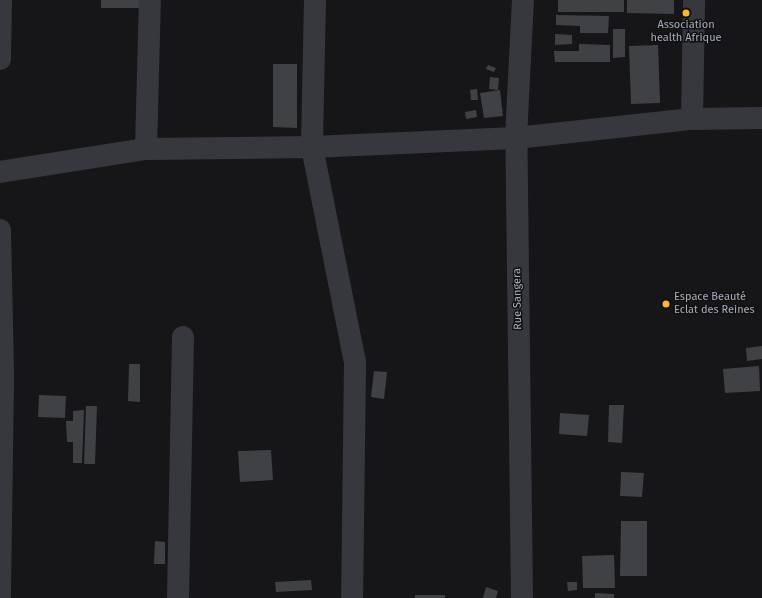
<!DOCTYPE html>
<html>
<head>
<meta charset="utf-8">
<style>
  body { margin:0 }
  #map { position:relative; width:762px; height:598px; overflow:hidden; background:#161618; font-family:"Fira Sans",sans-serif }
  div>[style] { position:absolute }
  .building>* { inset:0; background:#404145 }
  .minor>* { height:22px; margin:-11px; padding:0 11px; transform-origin:11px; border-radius:11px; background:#37383e }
  .dots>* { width:11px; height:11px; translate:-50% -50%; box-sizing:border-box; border:2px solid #111113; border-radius:50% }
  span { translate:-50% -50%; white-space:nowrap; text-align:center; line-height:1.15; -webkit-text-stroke:3px #111113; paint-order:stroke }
  .poi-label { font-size:11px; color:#a7adb9 }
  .left { translate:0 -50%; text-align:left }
  .street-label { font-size:11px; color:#a7adb9 }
</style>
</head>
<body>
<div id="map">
  <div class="building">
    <div style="clip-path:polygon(101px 0,149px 0,149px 8px,101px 8px)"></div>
    <div style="clip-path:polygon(558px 0,624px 0,624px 12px,558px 12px)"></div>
    <div style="clip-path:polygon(627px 0,674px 0,674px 14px,627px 13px)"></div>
    <div style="clip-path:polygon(556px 15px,609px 16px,608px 33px,580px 33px,580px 26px,556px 25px)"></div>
    <div style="clip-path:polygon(613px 29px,625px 29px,625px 57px,613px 58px)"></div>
    <div style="clip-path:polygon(555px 34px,572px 35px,572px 44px,555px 45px)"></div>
    <div style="clip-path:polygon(579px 44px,610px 45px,610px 62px,555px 62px,554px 51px,579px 51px)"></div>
    <div style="clip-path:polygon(658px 45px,660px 103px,631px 104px,629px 46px)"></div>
    <div style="clip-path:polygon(273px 64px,297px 64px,297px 128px,273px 127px)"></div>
    <div style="clip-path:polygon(488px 65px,496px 68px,494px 72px,486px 69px)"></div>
    <div style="clip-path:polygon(490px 77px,499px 78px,498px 90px,489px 89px)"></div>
    <div style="clip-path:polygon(477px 89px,478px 100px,471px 100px,470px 90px)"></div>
    <div style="clip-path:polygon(500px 90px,503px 116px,484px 118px,480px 93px)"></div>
    <div style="clip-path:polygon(476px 110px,477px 117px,466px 119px,465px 112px)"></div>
    <div style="clip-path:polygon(762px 346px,762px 359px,747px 361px,746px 348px)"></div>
    <div style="clip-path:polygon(129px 364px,140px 364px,140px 402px,128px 401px)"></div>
    <div style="clip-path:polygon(759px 366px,760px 391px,725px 393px,723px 369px)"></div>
    <div style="clip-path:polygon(374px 371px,387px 372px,384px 399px,371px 397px)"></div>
    <div style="clip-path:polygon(39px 395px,66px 396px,65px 418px,38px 417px)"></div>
    <div style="clip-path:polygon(609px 405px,624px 405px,622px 443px,608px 442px)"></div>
    <div style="clip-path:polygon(86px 406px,97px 406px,95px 464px,84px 464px)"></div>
    <div style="clip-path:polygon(84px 410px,82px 463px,73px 463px,73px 442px,67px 442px,66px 421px,73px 421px,73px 411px)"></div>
    <div style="clip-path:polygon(560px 413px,589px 415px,587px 436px,559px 434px)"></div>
    <div style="clip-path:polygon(271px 450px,273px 480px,240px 482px,238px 451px)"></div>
    <div style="clip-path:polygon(621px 472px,644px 473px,642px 497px,620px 496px)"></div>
    <div style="clip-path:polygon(621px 521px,647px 521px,647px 576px,620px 576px)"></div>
    <div style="clip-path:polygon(155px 541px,165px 542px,165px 564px,154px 564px)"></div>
    <div style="clip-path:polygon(614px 555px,615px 588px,583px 588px,582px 556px)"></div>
    <div style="clip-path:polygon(311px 580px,312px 590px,276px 592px,275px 582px)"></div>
    <div style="clip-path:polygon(567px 582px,577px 582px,577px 590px,568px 591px)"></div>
    <div style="clip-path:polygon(486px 587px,498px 591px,496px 598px,483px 598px)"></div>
    <div style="clip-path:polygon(595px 593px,614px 594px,614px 598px,595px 598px)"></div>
    <div style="clip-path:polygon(415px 595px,445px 595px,445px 598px,415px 598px)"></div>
  </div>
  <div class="minor">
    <div style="left:315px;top:0;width:147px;rotate:91.2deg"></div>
    <div style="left:312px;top:147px;width:219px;rotate:78.7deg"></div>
    <div style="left:355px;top:362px;width:236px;rotate:90.7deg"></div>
    <div style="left:0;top:59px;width:59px;rotate:-89deg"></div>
    <div style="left:692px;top:119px;width:119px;rotate:-89deg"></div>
    <div style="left:146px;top:149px;width:149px;rotate:-88.5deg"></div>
    <div style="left:0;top:172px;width:148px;rotate:-9deg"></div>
    <div style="left:146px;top:149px;width:166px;rotate:-0.7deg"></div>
    <div style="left:312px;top:147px;width:204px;rotate:-2.5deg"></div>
    <div style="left:516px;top:138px;width:177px;rotate:-6.2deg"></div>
    <div style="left:692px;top:119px;width:70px;rotate:-0.8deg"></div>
    <div style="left:0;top:230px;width:149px;rotate:88.8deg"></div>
    <div style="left:3px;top:379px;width:219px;rotate:90.8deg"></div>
    <div style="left:178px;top:598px;width:261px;rotate:-88.9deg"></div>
    <div style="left:522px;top:598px;width:460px;rotate:-90.7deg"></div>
    <div style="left:516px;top:138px;width:138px;rotate:-87.1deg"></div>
  </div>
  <div class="dots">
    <div style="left:686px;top:13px;background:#ffb627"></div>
    <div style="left:666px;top:304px;background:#ffb627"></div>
  </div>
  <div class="poi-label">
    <span style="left:686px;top:32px">Association<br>health Afrique</span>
    <span class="left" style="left:674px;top:304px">Espace Beauté<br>Eclat des Reines</span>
  </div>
  <div class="street-label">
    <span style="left:518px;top:299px;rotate:-91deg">Rue Sangera</span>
  </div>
</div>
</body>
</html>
